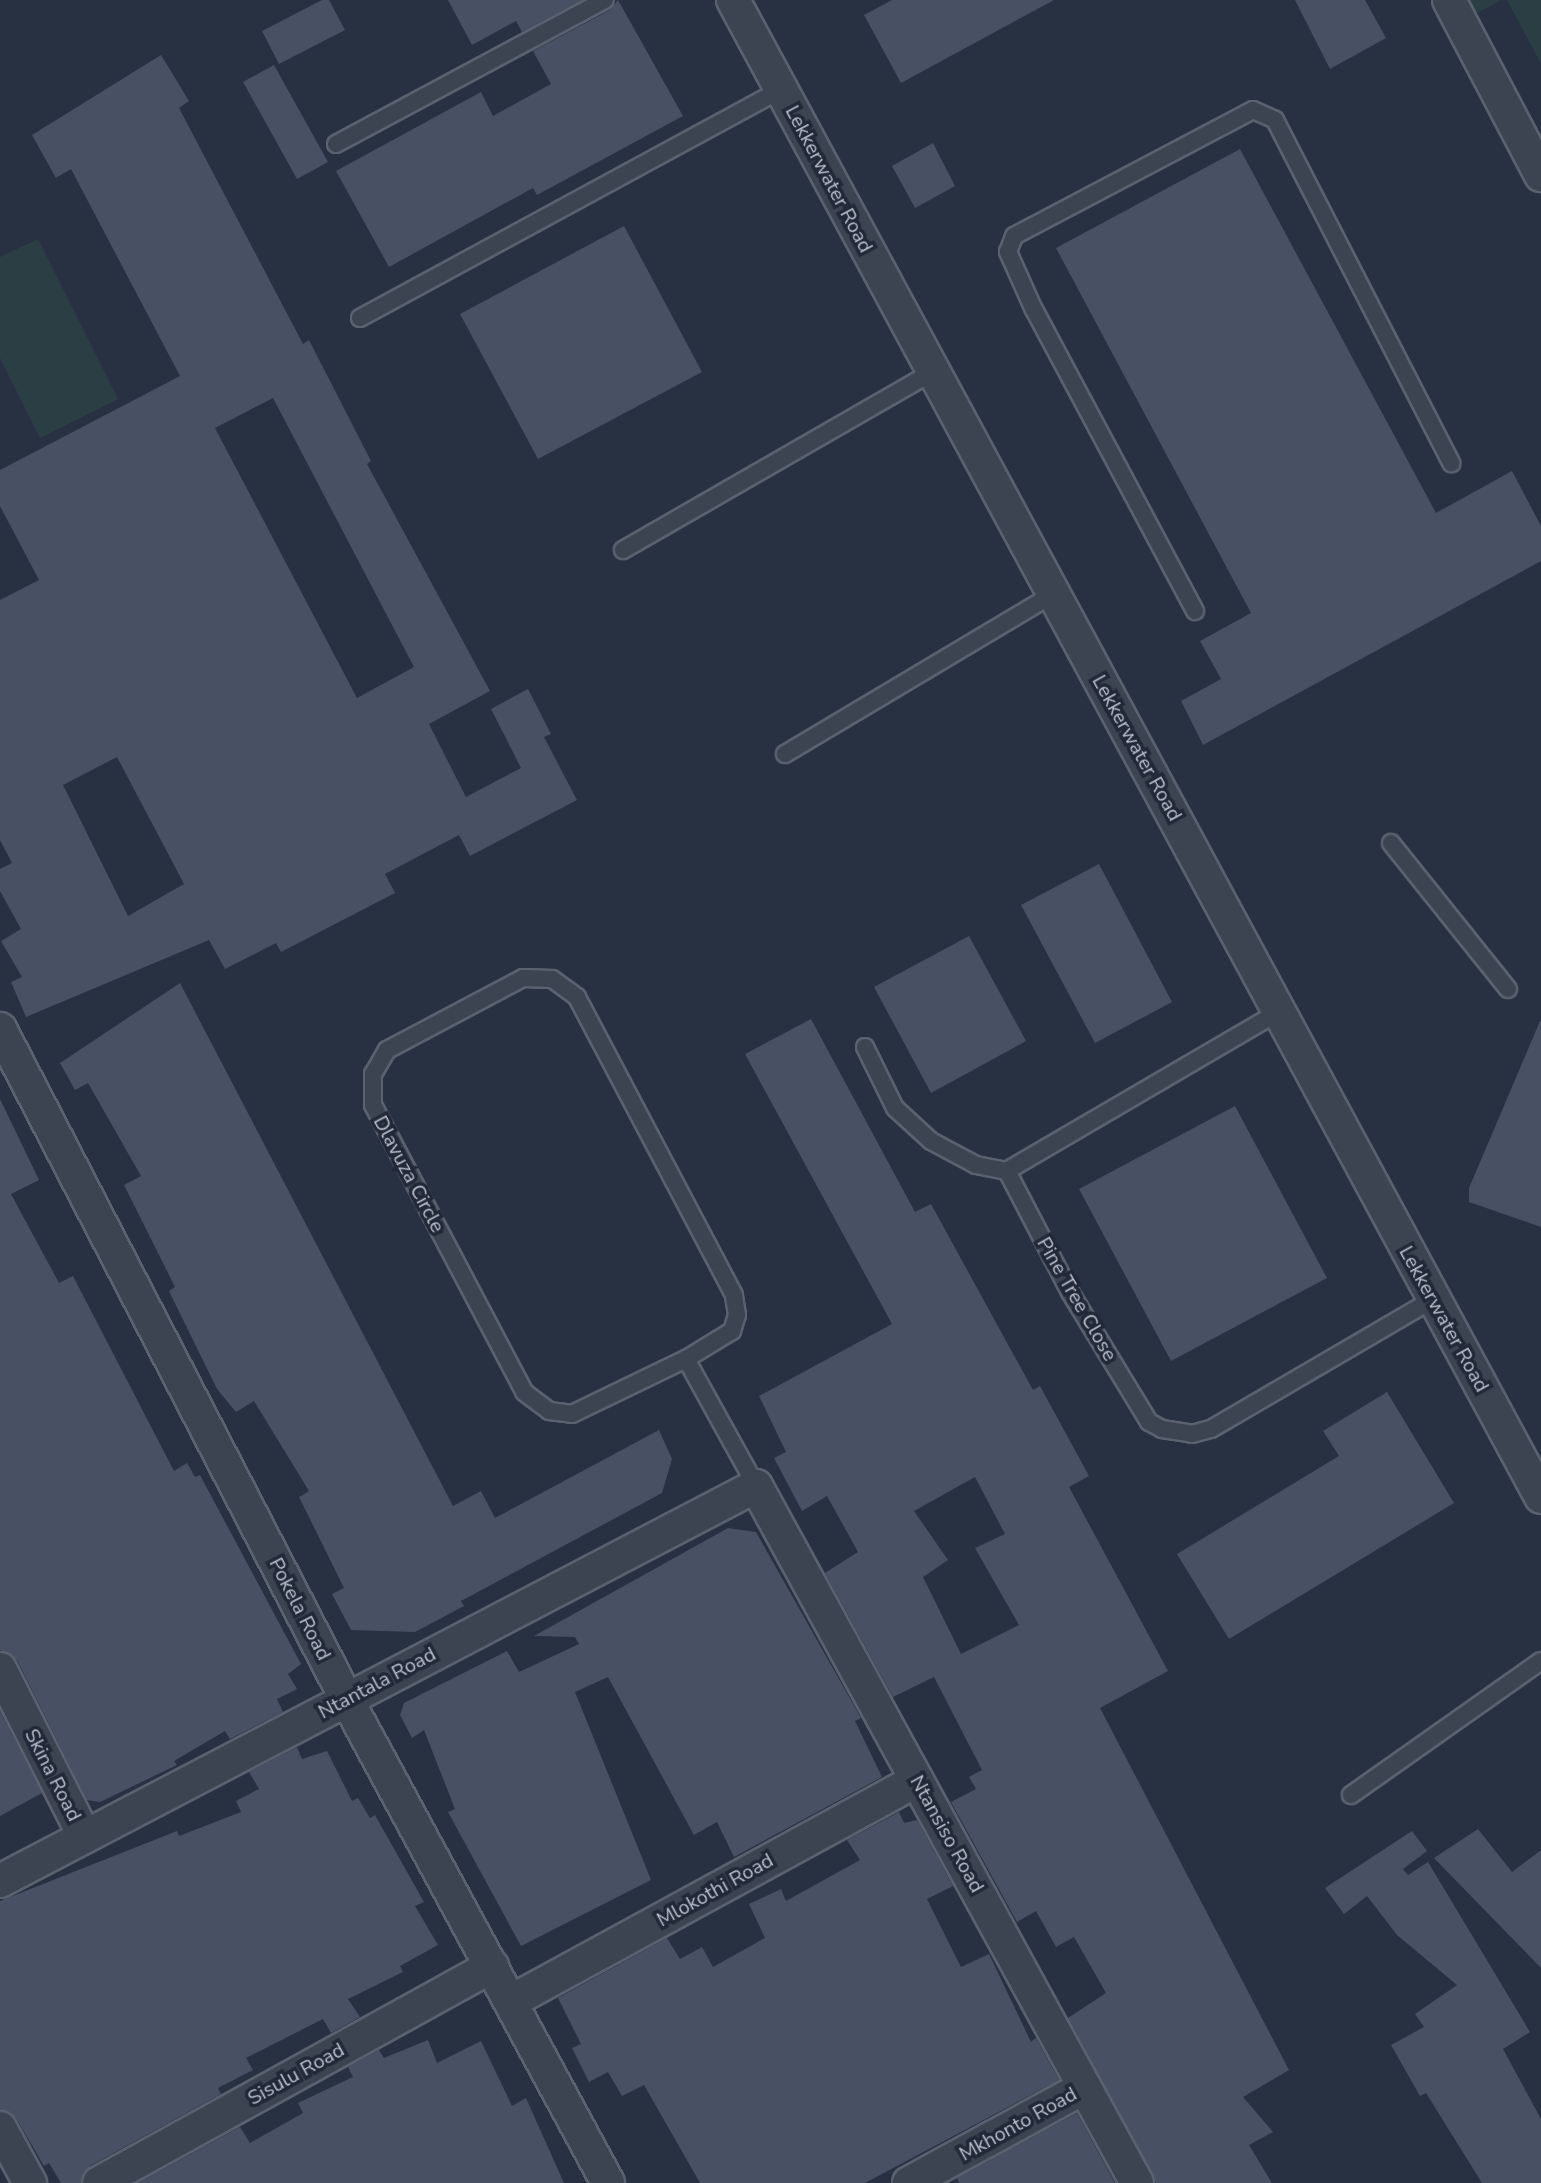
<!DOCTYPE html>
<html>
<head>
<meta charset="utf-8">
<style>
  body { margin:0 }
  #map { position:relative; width:1541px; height:2183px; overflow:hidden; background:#283142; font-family:"Nunito Sans",sans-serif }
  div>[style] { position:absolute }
  .green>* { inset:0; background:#2a3e43 }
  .building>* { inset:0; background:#475163 }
  .roads { filter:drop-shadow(2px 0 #5a616f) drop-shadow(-2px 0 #5a616f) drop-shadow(0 2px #5a616f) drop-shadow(0 -2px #5a616f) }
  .service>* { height:16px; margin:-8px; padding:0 8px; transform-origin:8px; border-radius:8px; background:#3c4351 }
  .minor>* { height:32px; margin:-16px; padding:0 16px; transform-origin:16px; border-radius:16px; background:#3c4351 }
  span { translate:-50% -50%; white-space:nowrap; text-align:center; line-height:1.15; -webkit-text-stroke:7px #212837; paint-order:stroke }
  .street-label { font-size:20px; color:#b9bfcb }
</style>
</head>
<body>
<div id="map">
  <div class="green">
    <div style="clip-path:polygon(1465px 0,1501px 0,1474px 15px)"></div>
    <div style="clip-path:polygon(1507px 0,1541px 0,1541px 63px,1532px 47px)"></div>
    <div style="clip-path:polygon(38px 239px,118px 399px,40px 438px,0 358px,0 257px)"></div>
  </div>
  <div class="building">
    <div style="clip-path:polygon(322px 0,329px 0,345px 30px,279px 64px,262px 31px)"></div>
    <div style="clip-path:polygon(448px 0,582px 0,522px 32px,516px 21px,472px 45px)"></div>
    <div style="clip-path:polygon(618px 0,683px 116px,537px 195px,533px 188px,389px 267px,336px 171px,481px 92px,493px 116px,551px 84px,533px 51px,610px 10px)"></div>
    <div style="clip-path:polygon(892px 0,1054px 0,901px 83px,864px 15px)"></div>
    <div style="clip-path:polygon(1295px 0,1365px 0,1386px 38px,1330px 69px)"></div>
    <div style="clip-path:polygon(evenodd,161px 55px,189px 101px,179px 108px,303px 344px,309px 340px,371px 461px,367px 464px,490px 691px,429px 724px,466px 797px,521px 768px,491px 709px,528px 689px,551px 734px,544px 737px,577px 800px,470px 856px,459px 835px,385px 874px,395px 893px,281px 952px,276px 943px,225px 969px,209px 940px,26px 1017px,11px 982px,22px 977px,1px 941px,21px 929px,0 891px,0 869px,12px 863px,0 840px,0 600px,39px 580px,0 506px,0 470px,180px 376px,71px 169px,56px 178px,32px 135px,161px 55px,273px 398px,414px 667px,357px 698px,215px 428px,273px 398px,161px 55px,117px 757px,184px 884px,128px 916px,63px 785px,117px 757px)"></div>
    <div style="clip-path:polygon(274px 65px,328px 162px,297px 179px,243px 82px)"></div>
    <div style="clip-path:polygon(933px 143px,955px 186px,915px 208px,892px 166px)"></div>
    <div style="clip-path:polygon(1240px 149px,1436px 513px,1512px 471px,1541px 526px,1541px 561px,1203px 745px,1181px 701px,1221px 679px,1200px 641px,1251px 613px,1056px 248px)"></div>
    <div style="clip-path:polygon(624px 226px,702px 372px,538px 459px,460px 314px)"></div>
    <div style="clip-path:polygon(1099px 864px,1172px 1002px,1095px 1043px,1021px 905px)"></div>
    <div style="clip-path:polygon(969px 936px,1026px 1041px,931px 1093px,874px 987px)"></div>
    <div style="clip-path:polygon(180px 983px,453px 1506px,481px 1491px,495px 1518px,659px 1430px,672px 1459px,662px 1493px,461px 1601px,464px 1606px,415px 1632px,351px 1630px,332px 1594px,344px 1588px,299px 1497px,309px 1491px,254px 1401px,236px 1412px,217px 1389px,169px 1291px,175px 1287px,124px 1185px,141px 1176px,88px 1083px,75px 1090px,60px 1063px)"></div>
    <div style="clip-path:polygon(evenodd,811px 1019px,915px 1212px,931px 1204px,1033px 1390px,1040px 1386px,1089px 1476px,1069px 1487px,1168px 1671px,1100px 1708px,1289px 2070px,1243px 2097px,1273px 2132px,1249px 2145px,1272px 2183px,1156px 2183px,1068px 2018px,1106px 1993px,1074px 1937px,1056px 1947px,1036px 1911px,1017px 1922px,951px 1802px,976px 1789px,969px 1777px,982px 1770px,934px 1677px,893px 1697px,825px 1573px,858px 1552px,827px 1496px,802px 1511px,774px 1458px,786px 1452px,759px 1396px,892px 1324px,745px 1054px,811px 1019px,975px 1477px,1005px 1534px,975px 1548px,1019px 1625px,961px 1654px,923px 1577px,948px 1560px,914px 1511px,975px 1477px)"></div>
    <div style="clip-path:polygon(1540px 1021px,1541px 1022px,1541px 1227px,1469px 1202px,1469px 1188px)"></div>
    <div style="clip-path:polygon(0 1099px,39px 1180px,11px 1194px,59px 1283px,73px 1276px,174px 1471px,187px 1463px,195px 1477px,200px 1475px,301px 1664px,288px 1674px,297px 1689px,277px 1699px,283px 1712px,230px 1739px,225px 1731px,174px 1761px,177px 1765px,100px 1802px,87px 1800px,17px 1660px,0 1650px)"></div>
    <div style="clip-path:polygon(1235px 1106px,1327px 1278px,1171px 1361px,1079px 1189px)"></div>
    <div style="clip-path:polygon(1387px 1392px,1454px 1503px,1229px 1639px,1177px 1554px,1339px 1456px,1323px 1431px)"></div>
    <div style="clip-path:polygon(728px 1528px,756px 1532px,861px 1718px,855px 1721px,882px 1777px,734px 1857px,717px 1822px,694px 1835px,608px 1677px,575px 1692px,651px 1880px,521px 1946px,448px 1812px,455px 1809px,424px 1730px,412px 1738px,400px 1715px,404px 1703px,507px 1651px,519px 1672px,579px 1644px,575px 1637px,534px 1636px)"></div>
    <div style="clip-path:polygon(0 1711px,42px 1793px,0 1816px)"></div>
    <div style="clip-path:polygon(297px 1747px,302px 1759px,327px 1751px,352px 1801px,358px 1798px,370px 1818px,375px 1815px,424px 1902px,415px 1906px,438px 1945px,400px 1966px,403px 1972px,348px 1999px,360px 2017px,331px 2033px,323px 2019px,246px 2058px,253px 2070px,218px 2088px,221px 2094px,90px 2166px,80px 2183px,61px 2183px,49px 2163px,44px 2166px,16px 2118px,0 2109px,0 1901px,177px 1831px,179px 1836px,241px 1812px,236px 1801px,259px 1789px,249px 1772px)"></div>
    <div style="clip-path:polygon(899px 1812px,904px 1823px,917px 1820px,953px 1886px,927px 1899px,961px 1967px,989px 1954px,1031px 2042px,1036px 2038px,1059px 2080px,865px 2183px,700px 2183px,644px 2085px,622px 2096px,608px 2072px,589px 2082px,572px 2048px,581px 2044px,558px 1998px,667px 1938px,680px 1959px,702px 1947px,713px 1967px,765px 1938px,749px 1904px,781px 1889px,786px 1901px,860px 1860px,847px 1840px)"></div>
    <div style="clip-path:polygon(1478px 1829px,1512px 1872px,1541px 1850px,1541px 1968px,1434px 1858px)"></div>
    <div style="clip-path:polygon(1412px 1831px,1427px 1851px,1403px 1869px,1408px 1875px,1428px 1862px,1530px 2032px,1503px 2049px,1541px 2119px,1541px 2183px,1482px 2183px,1426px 2093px,1420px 2096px,1391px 2045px,1424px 2027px,1415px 2014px,1457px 1985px,1397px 1935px,1367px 1896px,1344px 1914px,1325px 1888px)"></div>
    <div style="clip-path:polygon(428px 2040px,437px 2063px,481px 2041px,512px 2106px,526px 2098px,564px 2183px,138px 2183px,240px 2127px,250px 2143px,303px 2113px,298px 2103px,353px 2077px,348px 2067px,379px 2050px,384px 2058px)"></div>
    <div style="clip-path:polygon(1077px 2113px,1115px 2183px,959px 2183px,957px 2178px)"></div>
  </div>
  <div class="roads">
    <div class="service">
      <div style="left:336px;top:144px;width:305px;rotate:-28.2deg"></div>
      <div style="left:360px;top:318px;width:479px;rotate:-28.5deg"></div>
      <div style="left:623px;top:550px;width:357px;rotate:-29.9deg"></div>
      <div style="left:1195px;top:611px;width:341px;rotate:-118.1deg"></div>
      <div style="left:1034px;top:310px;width:64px;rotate:-114.1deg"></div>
      <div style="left:1008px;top:252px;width:17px;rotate:-69deg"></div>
      <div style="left:1014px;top:236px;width:270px;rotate:-27.8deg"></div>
      <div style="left:1253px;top:110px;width:24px;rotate:24deg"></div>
      <div style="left:1275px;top:120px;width:386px;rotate:62.8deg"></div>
      <div style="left:785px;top:754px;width:312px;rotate:-30.8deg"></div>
      <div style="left:1391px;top:843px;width:187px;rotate:51.3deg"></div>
      <div style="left:1282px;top:1010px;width:319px;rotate:149.7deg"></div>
      <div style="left:1007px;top:1171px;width:136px;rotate:62.5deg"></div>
      <div style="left:1070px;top:1292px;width:152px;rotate:58.7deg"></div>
      <div style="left:1149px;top:1422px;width:15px;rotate:28deg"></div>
      <div style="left:1162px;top:1429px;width:30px;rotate:9deg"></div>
      <div style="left:1192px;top:1434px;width:20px;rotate:-15deg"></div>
      <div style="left:1211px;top:1429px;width:256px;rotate:-30.3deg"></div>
      <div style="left:865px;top:1047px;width:68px;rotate:63.8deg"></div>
      <div style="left:895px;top:1108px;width:49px;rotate:42.5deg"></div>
      <div style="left:931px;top:1141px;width:51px;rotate:28.1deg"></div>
      <div style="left:976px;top:1165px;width:32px;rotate:11deg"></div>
      <div style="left:686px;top:1359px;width:54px;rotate:-31.3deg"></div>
      <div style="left:732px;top:1331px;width:17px;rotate:-73deg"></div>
      <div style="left:737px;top:1315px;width:20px;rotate:-99deg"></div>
      <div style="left:734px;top:1295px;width:337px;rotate:-117.8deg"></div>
      <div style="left:577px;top:997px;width:31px;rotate:-144deg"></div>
      <div style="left:552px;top:979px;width:29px;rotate:-178deg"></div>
      <div style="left:523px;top:978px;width:154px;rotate:152.1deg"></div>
      <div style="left:387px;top:1050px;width:28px;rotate:120deg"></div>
      <div style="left:373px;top:1074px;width:31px;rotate:90deg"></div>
      <div style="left:373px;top:1105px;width:324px;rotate:62.2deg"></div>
      <div style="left:524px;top:1392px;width:31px;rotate:37deg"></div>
      <div style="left:549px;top:1411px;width:23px;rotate:7deg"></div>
      <div style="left:572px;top:1414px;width:127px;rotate:-25.8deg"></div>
      <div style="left:686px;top:1359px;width:145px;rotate:61.1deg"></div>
      <div style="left:1351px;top:1795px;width:232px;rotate:-35.2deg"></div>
    </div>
    <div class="minor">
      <div style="left:733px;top:0;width:1701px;rotate:61.64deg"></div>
      <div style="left:1449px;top:0;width:198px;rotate:62.3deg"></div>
      <div style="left:0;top:1029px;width:755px;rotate:62.65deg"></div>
      <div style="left:347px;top:1700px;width:549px;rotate:61.61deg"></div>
      <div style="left:0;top:1669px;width:188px;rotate:63.2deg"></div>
      <div style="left:0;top:1881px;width:853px;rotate:-27.59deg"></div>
      <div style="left:756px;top:1486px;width:794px;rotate:61.34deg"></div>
      <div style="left:512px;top:2001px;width:461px;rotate:-28.6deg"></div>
      <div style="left:0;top:2128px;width:63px;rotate:61.4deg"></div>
      <div style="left:99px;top:2183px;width:449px;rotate:-28.9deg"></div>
      <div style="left:909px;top:2183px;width:200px;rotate:-28.6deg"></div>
    </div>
  </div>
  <div class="street-label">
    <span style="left:829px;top:179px;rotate:62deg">Lekkerwater Road</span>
    <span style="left:1137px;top:748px;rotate:61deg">Lekkerwater Road</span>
    <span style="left:409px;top:1174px;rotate:62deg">Dlavuza Circle</span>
    <span style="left:1077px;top:1299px;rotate:60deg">Pine Tree Close</span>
    <span style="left:1444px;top:1319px;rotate:61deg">Lekkerwater Road</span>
    <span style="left:300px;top:1609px;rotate:63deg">Pokela Road</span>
    <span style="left:377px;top:1683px;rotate:-28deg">Ntantala Road</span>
    <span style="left:53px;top:1775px;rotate:63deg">Skina Road</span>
    <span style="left:947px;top:1834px;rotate:61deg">Ntansiso Road</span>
    <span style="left:715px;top:1890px;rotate:-29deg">Mlokothi Road</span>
    <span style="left:296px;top:2074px;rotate:-29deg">Sisulu Road</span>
    <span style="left:1018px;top:2124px;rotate:-29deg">Mkhonto Road</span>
  </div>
</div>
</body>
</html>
